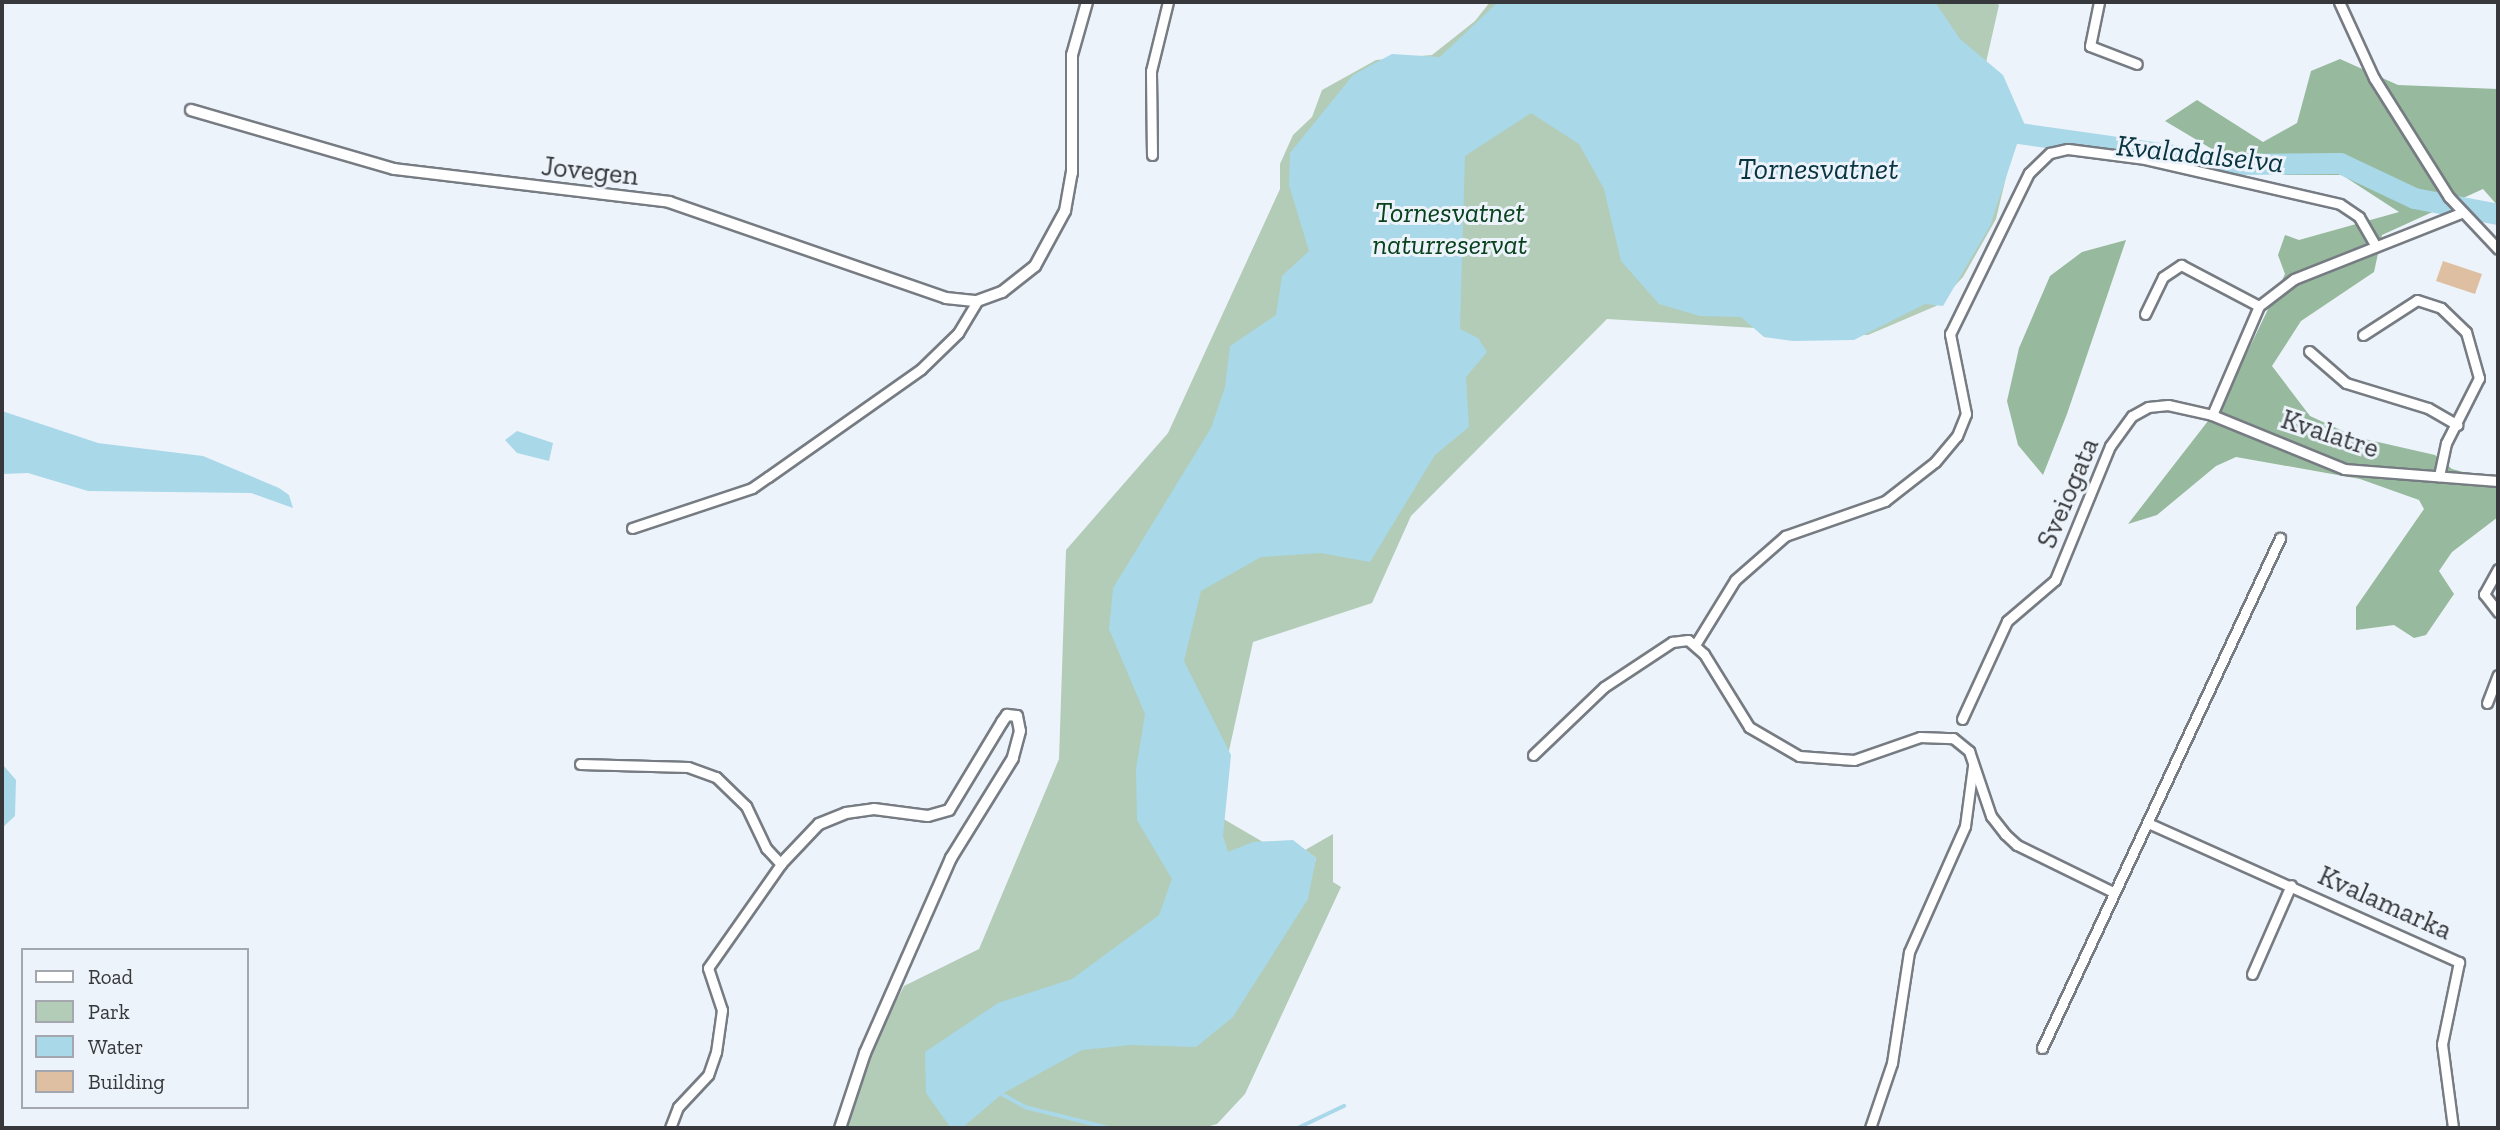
<!DOCTYPE html>
<html>
<head>
<meta charset="utf-8">
<style>
  body { margin:0 }
  #map { position:relative; width:2500px; height:1130px; overflow:hidden; background:#edf3fb; font-family:"Zilla Slab",serif }
  div>[style] { position:absolute }
  .green>* { inset:0; background:#b3ccb7 }
  .forest>* { inset:0; background:#97b99d }
  .water>* { inset:0; background:#a9d8e9 }
  .stream>* { height:3.5px; margin:-1.75px; padding:0 1.75px; transform-origin:1.75px; border-radius:1.75px; background:#a9d8e9 }
  .river>* { height:21px; margin:-10.5px; padding:0 10.5px; transform-origin:10.5px; border-radius:10.5px; background:#a9d8e9 }
  .building>* { inset:0; background:#dfbfa1 }
  .roads { filter:drop-shadow(2px 0 #777c83) drop-shadow(-2px 0 #777c83) drop-shadow(0 2px #777c83) drop-shadow(0 -2px #777c83) }
  .minor>* { height:9px; margin:-4.5px; padding:0 4.5px; transform-origin:4.5px; border-radius:4.5px; background:#fff }
  .tertiary>* { height:10px; margin:-5px; padding:0 5px; transform-origin:5px; border-radius:5px; background:#fff }
  span { translate:-50% -50%; white-space:nowrap; text-align:center; line-height:1.15; -webkit-text-stroke:6px #edf3fb; paint-order:stroke }
  .street-label { font-size:28px; color:#36383b }
  .park-label { font-size:28px; color:#08411c; font-style:italic }
  .water-label { font-size:30px; color:#093542; font-style:italic }
  .frame { position:absolute; inset:0; border:4px solid #36383b; pointer-events:none }
  .legend { position:absolute; left:21px; top:948px; width:228px; height:161px; box-sizing:border-box; background:#edf3fb; border:2px solid #a4a8ae; margin:0; padding:9px 12px; list-style:none; font-size:21px; color:#36383b }
  .legend li { display:flex; align-items:center; gap:14px; height:35px }
  .legend b { width:35px; border:2px solid #a4a8ae }
</style>
</head>
<body>
<div id="map">
  <div class="green">
    <div style="clip-path:polygon(1490px 2px,1994px 2px,1999px 5px,1985px 67px,2018px 127px,1996px 219px,1963px 277px,1936px 306px,1868px 335px,1607px 319px,1411px 516px,1372px 603px,1253px 642px,1215px 814px,1313px 871px,1316px 858px,1305px 850px,1333px 834px,1333px 882px,1341px 887px,1245px 1094px,1217px 1124px,1203px 1128px,843px 1128px,865px 1060px,904px 986px,979px 949px,1059px 759px,1066px 550px,1168px 433px,1280px 189px,1280px 164px,1293px 135px,1312px 117px,1322px 90px,1376px 60px,1432px 55px,1475px 21px)"></div>
  </div>
  <div class="forest">
    <div style="clip-path:polygon(2340px 59px,2398px 85px,2498px 89px,2498px 206px,2483px 189px,2382px 235px,2374px 272px,2301px 321px,2272px 366px,2310px 416px,2356px 437px,2435px 455px,2452px 469px,2498px 481px,2498px 517px,2452px 552px,2439px 571px,2454px 594px,2426px 635px,2414px 638px,2394px 625px,2356px 630px,2356px 607px,2424px 509px,2419px 500px,2360px 479px,2236px 457px,2216px 466px,2157px 515px,2128px 524px,2208px 421px,2244px 359px,2285px 274px,2278px 255px,2285px 235px,2299px 240px,2399px 212px,2342px 175px,2287px 175px,2237px 164px,2165px 121px,2197px 100px,2263px 142px,2297px 123px,2311px 71px)"></div>
    <div style="clip-path:polygon(2126px 240px,2067px 414px,2043px 475px,2018px 445px,2007px 401px,2019px 348px,2050px 276px,2082px 252px)"></div>
  </div>
  <div class="water">
    <div style="clip-path:polygon(1498px 2px,1935px 2px,1960px 39px,2003px 75px,2024px 123px,1990px 226px,1943px 306px,1925px 304px,1854px 340px,1793px 341px,1764px 337px,1741px 317px,1700px 316px,1659px 304px,1621px 261px,1604px 189px,1579px 144px,1531px 113px,1465px 156px,1460px 329px,1478px 338px,1487px 352px,1466px 377px,1469px 427px,1435px 455px,1370px 562px,1321px 553px,1261px 557px,1201px 591px,1184px 661px,1231px 755px,1223px 836px,1228px 852px,1253px 842px,1293px 840px,1316px 858px,1308px 899px,1233px 1017px,1196px 1047px,1131px 1045px,1082px 1050px,1002px 1094px,962px 1128px,951px 1128px,926px 1093px,925px 1052px,998px 1003px,1072px 979px,1159px 915px,1172px 879px,1137px 820px,1136px 769px,1145px 714px,1109px 629px,1113px 588px,1211px 428px,1225px 387px,1230px 346px,1276px 315px,1282px 276px,1309px 251px,1289px 185px,1290px 153px,1353px 75px,1392px 54px,1440px 57px)"></div>
    <div style="clip-path:polygon(2px 411px,98px 443px,203px 456px,279px 488px,289px 495px,293px 508px,251px 493px,88px 491px,28px 473px,2px 474px)"></div>
    <div style="clip-path:polygon(517px 431px,553px 443px,549px 461px,517px 453px,505px 440px)"></div>
    <div style="clip-path:polygon(3px 765px,16px 780px,15px 816px,2px 828px)"></div>
  </div>
  <div class="stream">
    <div style="left:1002px;top:1094px;width:26px;rotate:29deg"></div>
    <div style="left:1025px;top:1107px;width:87px;rotate:14deg"></div>
    <div style="left:1298px;top:1128px;width:51px;rotate:-25.6deg"></div>
  </div>
  <div class="river">
    <div style="left:2019px;top:133px;width:220px;rotate:8.1deg"></div>
    <div style="left:2237px;top:164px;width:103px;rotate:-0.6deg"></div>
    <div style="left:2340px;top:163px;width:82px;rotate:25.3deg"></div>
    <div style="left:2414px;top:198px;width:86px;rotate:10.8deg"></div>
  </div>
  <div class="building">
    <div style="clip-path:polygon(2443px 261px,2482px 274px,2475px 294px,2436px 281px)"></div>
  </div>
  <div class="roads">
    <div class="minor">
      <div style="left:2099px;top:2px;width:45px;rotate:101.6deg"></div>
      <div style="left:2090px;top:46px;width:50px;rotate:21deg"></div>
      <div style="left:2339px;top:2px;width:84px;rotate:65.3deg"></div>
      <div style="left:2374px;top:78px;width:141px;rotate:57.8deg"></div>
      <div style="left:2449px;top:197px;width:71px;rotate:46.7deg"></div>
      <div style="left:1152px;top:155px;width:84px;rotate:-90.7deg"></div>
      <div style="left:1151px;top:71px;width:71px;rotate:-76.2deg"></div>
      <div style="left:2145px;top:314px;width:41px;rotate:-64.1deg"></div>
      <div style="left:2163px;top:277px;width:22px;rotate:-34deg"></div>
      <div style="left:2181px;top:265px;width:88px;rotate:27.7deg"></div>
      <div style="left:2363px;top:335px;width:64px;rotate:-32.9deg"></div>
      <div style="left:2417px;top:300px;width:25px;rotate:18deg"></div>
      <div style="left:2441px;top:308px;width:35px;rotate:44deg"></div>
      <div style="left:2466px;top:332px;width:48px;rotate:74.2deg"></div>
      <div style="left:2479px;top:378px;width:73px;rotate:116.9deg"></div>
      <div style="left:2446px;top:443px;width:34px;rotate:102deg"></div>
      <div style="left:2309px;top:351px;width:49px;rotate:40.9deg"></div>
      <div style="left:2346px;top:383px;width:86px;rotate:17deg"></div>
      <div style="left:2428px;top:408px;width:34px;rotate:30deg"></div>
      <div style="left:2212px;top:415px;width:119px;rotate:-66.7deg"></div>
      <div style="left:2259px;top:306px;width:44px;rotate:-37.6deg"></div>
      <div style="left:2294px;top:279px;width:180px;rotate:-21.6deg"></div>
      <div style="left:632px;top:528px;width:126px;rotate:-18.4deg"></div>
      <div style="left:752px;top:488px;width:19px;rotate:-35deg"></div>
      <div style="left:768px;top:477px;width:187px;rotate:-35.2deg"></div>
      <div style="left:921px;top:369px;width:52px;rotate:-44.2deg"></div>
      <div style="left:958px;top:333px;width:37px;rotate:-59deg"></div>
      <div style="left:2498px;top:569px;width:29px;rotate:119deg"></div>
      <div style="left:2484px;top:594px;width:23px;rotate:52deg"></div>
      <div style="left:1695px;top:645px;width:76px;rotate:-58.4deg"></div>
      <div style="left:1735px;top:580px;width:67px;rotate:-41.3deg"></div>
      <div style="left:1785px;top:536px;width:106px;rotate:-19.3deg"></div>
      <div style="left:1885px;top:501px;width:63px;rotate:-38deg"></div>
      <div style="left:1935px;top:462px;width:34px;rotate:-50deg"></div>
      <div style="left:1957px;top:436px;width:24px;rotate:-68deg"></div>
      <div style="left:1966px;top:414px;width:82px;rotate:-101.3deg"></div>
      <div style="left:1950px;top:334px;width:179px;rotate:-63.9deg"></div>
      <div style="left:2029px;top:173px;width:29px;rotate:-44deg"></div>
      <div style="left:2050px;top:153px;width:18px;rotate:-13deg"></div>
      <div style="left:2068px;top:149px;width:78px;rotate:7.4deg"></div>
      <div style="left:2145px;top:159px;width:200px;rotate:13deg"></div>
      <div style="left:2340px;top:204px;width:23px;rotate:34deg"></div>
      <div style="left:2359px;top:217px;width:34px;rotate:60deg"></div>
      <div style="left:2487px;top:703px;width:30px;rotate:-69deg"></div>
      <div style="left:1962px;top:719px;width:108px;rotate:-65.3deg"></div>
      <div style="left:2007px;top:621px;width:63px;rotate:-40.5deg"></div>
      <div style="left:2055px;top:580px;width:145px;rotate:-67.7deg"></div>
      <div style="left:2110px;top:446px;width:37px;rotate:-54deg"></div>
      <div style="left:2132px;top:416px;width:18px;rotate:-29deg"></div>
      <div style="left:2148px;top:407px;width:20px;rotate:-6deg"></div>
      <div style="left:2168px;top:405px;width:45px;rotate:12.8deg"></div>
      <div style="left:2212px;top:415px;width:143px;rotate:22.2deg"></div>
      <div style="left:2344px;top:469px;width:154px;rotate:4.5deg"></div>
      <div style="left:1533px;top:755px;width:98px;rotate:-43.8deg"></div>
      <div style="left:1604px;top:687px;width:82px;rotate:-33.5deg"></div>
      <div style="left:1672px;top:642px;width:16px;rotate:-7deg"></div>
      <div style="left:1688px;top:640px;width:21px;rotate:41deg"></div>
      <div style="left:1704px;top:654px;width:86px;rotate:58.3deg"></div>
      <div style="left:1749px;top:727px;width:58px;rotate:30.1deg"></div>
      <div style="left:1799px;top:756px;width:55px;rotate:4.2deg"></div>
      <div style="left:1854px;top:760px;width:70px;rotate:-19.2deg"></div>
      <div style="left:1920px;top:737px;width:33px;rotate:2deg"></div>
      <div style="left:1953px;top:738px;width:21px;rotate:39deg"></div>
      <div style="left:1969px;top:751px;width:69px;rotate:71.3deg"></div>
      <div style="left:1991px;top:816px;width:23px;rotate:52deg"></div>
      <div style="left:2005px;top:834px;width:16px;rotate:43deg"></div>
      <div style="left:2017px;top:845px;width:107px;rotate:26.1deg"></div>
      <div style="left:580px;top:764px;width:108px;rotate:1.6deg"></div>
      <div style="left:688px;top:767px;width:30px;rotate:20deg"></div>
      <div style="left:716px;top:777px;width:42px;rotate:44deg"></div>
      <div style="left:746px;top:806px;width:47px;rotate:64.5deg"></div>
      <div style="left:766px;top:848px;width:22px;rotate:47deg"></div>
      <div style="left:781px;top:864px;width:127px;rotate:125.1deg"></div>
      <div style="left:708px;top:968px;width:44px;rotate:71.6deg"></div>
      <div style="left:722px;top:1010px;width:42px;rotate:98.1deg"></div>
      <div style="left:716px;top:1052px;width:24px;rotate:109deg"></div>
      <div style="left:708px;top:1075px;width:44px;rotate:133.2deg"></div>
      <div style="left:678px;top:1107px;width:22px;rotate:111deg"></div>
      <div style="left:2148px;top:823px;width:341px;rotate:24.1deg"></div>
      <div style="left:2459px;top:962px;width:84px;rotate:101.7deg"></div>
      <div style="left:2442px;top:1044px;width:85px;rotate:82.5deg"></div>
      <div style="left:2252px;top:974px;width:97px;rotate:-66.3deg"></div>
      <div style="left:2042px;top:1048px;width:563px;rotate:-64.98deg"></div>
      <div style="left:1870px;top:1128px;width:69px;rotate:-71.3deg"></div>
      <div style="left:1892px;top:1063px;width:112px;rotate:-81.3deg"></div>
      <div style="left:1909px;top:952px;width:138px;rotate:-66deg"></div>
      <div style="left:1965px;top:826px;width:61px;rotate:-82.4deg"></div>
    </div>
    <div class="tertiary">
      <div style="left:191px;top:110px;width:211px;rotate:16.2deg"></div>
      <div style="left:394px;top:169px;width:277px;rotate:6.8deg"></div>
      <div style="left:669px;top:202px;width:293px;rotate:19.1deg"></div>
      <div style="left:946px;top:298px;width:31px;rotate:6deg"></div>
      <div style="left:977px;top:301px;width:27px;rotate:-20deg"></div>
      <div style="left:1002px;top:292px;width:42px;rotate:-38.2deg"></div>
      <div style="left:1035px;top:266px;width:63px;rotate:-61.4deg"></div>
      <div style="left:1065px;top:211px;width:39px;rotate:-80deg"></div>
      <div style="left:1072px;top:173px;width:118px;rotate:-90deg"></div>
      <div style="left:1072px;top:55px;width:55px;rotate:-74.2deg"></div>
      <div style="left:781px;top:864px;width:55px;rotate:-46.5deg"></div>
      <div style="left:819px;top:824px;width:29px;rotate:-22deg"></div>
      <div style="left:846px;top:813px;width:28px;rotate:-8deg"></div>
      <div style="left:874px;top:809px;width:54px;rotate:7.4deg"></div>
      <div style="left:928px;top:816px;width:22px;rotate:-16deg"></div>
      <div style="left:949px;top:810px;width:103px;rotate:-58.9deg"></div>
      <div style="left:1002px;top:722px;width:9px;rotate:-54deg"></div>
      <div style="left:1007px;top:715px;width:10px;rotate:6deg"></div>
      <div style="left:1017px;top:716px;width:15px;rotate:79deg"></div>
      <div style="left:1020px;top:731px;width:28px;rotate:105deg"></div>
      <div style="left:1013px;top:758px;width:118px;rotate:121.8deg"></div>
      <div style="left:951px;top:858px;width:213px;rotate:113.8deg"></div>
      <div style="left:865px;top:1053px;width:79px;rotate:108.4deg"></div>
    </div>
  </div>
  <div class="street-label">
    <span style="left:590px;top:171px;rotate:6deg">Jovegen</span>
    <span style="left:2330px;top:434px;rotate:18deg">Kvalatre</span>
    <span style="left:2068px;top:493px;rotate:-67deg">Sveiogata</span>
    <span style="left:2385px;top:903px;rotate:24deg">Kvalamarka</span>
  </div>
  <div class="park-label">
    <span style="left:1450px;top:229px">Tornesvatnet<br>naturreservat</span>
  </div>
  <div class="water-label">
    <span style="left:2200px;top:154px;rotate:6deg">Kvaladalselva</span>
    <span style="left:1818px;top:169px">Tornesvatnet</span>
  </div>
  <div class="frame"></div>
  <ul class="legend">
  <li><b style="height:9px;background:#fff"></b>Road</li>
  <li><b style="height:19px;background:#b3ccb7"></b>Park</li>
  <li><b style="height:19px;background:#a9d8e9"></b>Water</li>
  <li><b style="height:19px;background:#dfbfa1"></b>Building</li>
  </ul>
</div>
</body>
</html>
